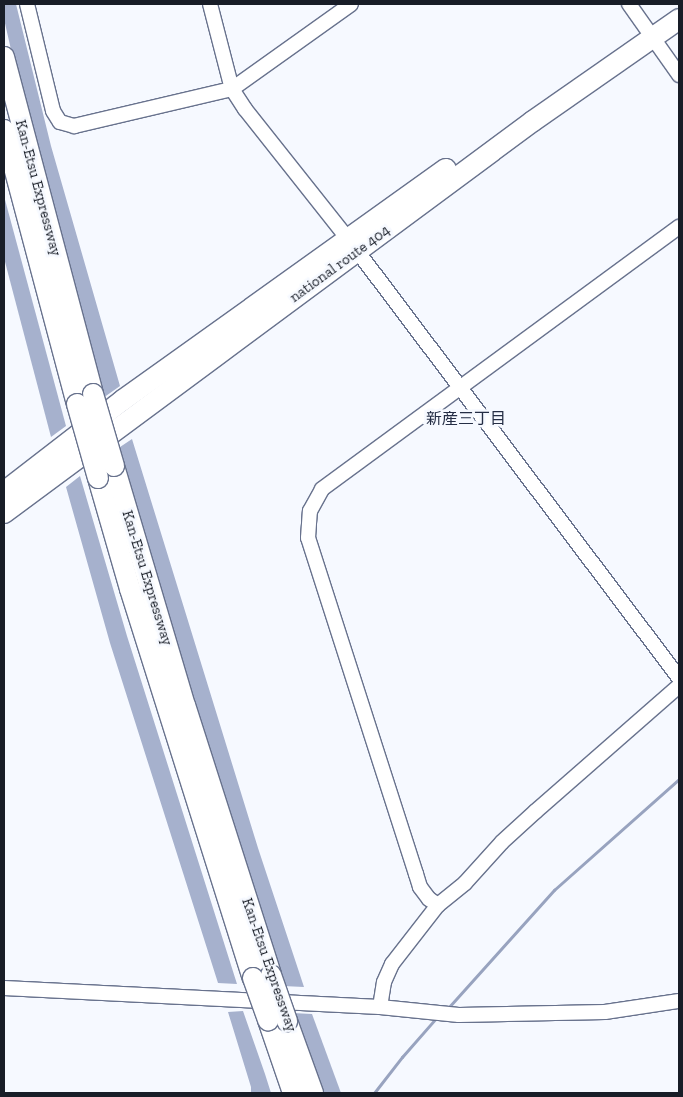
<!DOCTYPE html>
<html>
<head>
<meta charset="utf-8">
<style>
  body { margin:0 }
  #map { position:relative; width:683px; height:1097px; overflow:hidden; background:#f6f9ff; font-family:"Zilla Slab","Noto Sans JP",serif }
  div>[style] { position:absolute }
  .forest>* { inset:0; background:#a6b1cd }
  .stream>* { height:3px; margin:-1.5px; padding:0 1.5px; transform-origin:1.5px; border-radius:1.5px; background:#98a3bf }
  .roads { filter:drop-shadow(1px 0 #68728d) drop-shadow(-1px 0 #68728d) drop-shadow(0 1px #68728d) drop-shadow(0 -1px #68728d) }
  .minor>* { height:14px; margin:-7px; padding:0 7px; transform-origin:7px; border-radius:7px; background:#fff }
  .highway>* { height:20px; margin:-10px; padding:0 10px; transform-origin:10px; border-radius:10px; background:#fff }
  .bridges { filter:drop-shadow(1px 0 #68728d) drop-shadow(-1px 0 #68728d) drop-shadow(0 1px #68728d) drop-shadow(0 -1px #68728d) }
  .highway-bridge>* { height:20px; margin:-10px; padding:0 10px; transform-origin:10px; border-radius:10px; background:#fff }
  span { translate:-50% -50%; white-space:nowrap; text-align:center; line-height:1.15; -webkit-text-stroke:5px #f6f9ff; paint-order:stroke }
  .street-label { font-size:15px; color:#181d27 }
  .neighbourhood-label { font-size:16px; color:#252e45 }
  .frame { position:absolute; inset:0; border:5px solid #181d27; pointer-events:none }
</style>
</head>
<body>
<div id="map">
  <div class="forest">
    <div style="clip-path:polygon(4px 4px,16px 4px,51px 146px,120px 386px,103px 398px,20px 89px,4px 19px)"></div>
    <div style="clip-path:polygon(4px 196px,66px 426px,51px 437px,4px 258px)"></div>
    <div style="clip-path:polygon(132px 439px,258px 848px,304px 987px,283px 986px,240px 852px,117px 449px)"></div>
    <div style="clip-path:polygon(80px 476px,127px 636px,237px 984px,218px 983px,110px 643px,66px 487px)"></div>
    <div style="clip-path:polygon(243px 1011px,265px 1074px,271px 1093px,251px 1093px,251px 1087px,228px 1012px)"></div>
    <div style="clip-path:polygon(292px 1013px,312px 1014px,341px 1093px,319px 1093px)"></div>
  </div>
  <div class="stream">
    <div style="left:448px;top:1008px;width:159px;rotate:-48.1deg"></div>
    <div style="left:554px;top:890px;width:167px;rotate:-41.6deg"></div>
    <div style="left:374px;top:1093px;width:46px;rotate:-52.1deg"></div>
    <div style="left:402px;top:1057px;width:53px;rotate:-48.8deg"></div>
  </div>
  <div class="roads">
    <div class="minor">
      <div style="left:27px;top:4px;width:110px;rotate:76.3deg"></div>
      <div style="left:53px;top:111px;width:13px;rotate:58deg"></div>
      <div style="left:60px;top:122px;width:15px;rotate:16deg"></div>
      <div style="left:74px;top:126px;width:162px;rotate:-13.2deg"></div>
      <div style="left:232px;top:89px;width:146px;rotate:-35.5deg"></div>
      <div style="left:210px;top:4px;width:88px;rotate:75.5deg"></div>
      <div style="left:232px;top:89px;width:24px;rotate:57deg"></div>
      <div style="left:245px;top:109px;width:167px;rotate:51.6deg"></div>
      <div style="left:349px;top:240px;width:548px;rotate:53deg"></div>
      <div style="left:629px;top:4px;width:87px;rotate:54.8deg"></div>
      <div style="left:438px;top:905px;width:11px;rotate:-146deg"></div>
      <div style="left:429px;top:899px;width:15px;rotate:-127deg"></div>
      <div style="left:420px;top:887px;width:14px;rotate:-107deg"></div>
      <div style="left:416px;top:874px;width:353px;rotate:-107.8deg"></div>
      <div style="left:308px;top:538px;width:27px;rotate:-86deg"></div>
      <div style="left:310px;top:511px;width:25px;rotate:-61deg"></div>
      <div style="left:322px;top:489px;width:443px;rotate:-36.3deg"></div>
      <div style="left:4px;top:988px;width:376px;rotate:2.9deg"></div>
      <div style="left:380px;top:1007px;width:79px;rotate:5.8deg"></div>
      <div style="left:459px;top:1015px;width:146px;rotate:-1.2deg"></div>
      <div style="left:605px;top:1012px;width:75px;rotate:-8.5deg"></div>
      <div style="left:380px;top:1007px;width:25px;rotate:-81deg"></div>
      <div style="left:384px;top:982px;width:20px;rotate:-66deg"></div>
      <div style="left:392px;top:964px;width:75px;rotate:-52.1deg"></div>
      <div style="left:438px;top:905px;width:35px;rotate:-39deg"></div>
      <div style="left:465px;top:883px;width:55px;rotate:-47.9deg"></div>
      <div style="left:502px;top:842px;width:46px;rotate:-42.4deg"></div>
      <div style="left:536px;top:811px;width:190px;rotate:-41.2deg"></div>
    </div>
    <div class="highway">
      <div style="left:4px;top:57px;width:349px;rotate:75.2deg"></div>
      <div style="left:4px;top:130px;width:284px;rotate:75.1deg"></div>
      <div style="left:114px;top:466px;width:249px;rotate:73.5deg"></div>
      <div style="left:185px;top:705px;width:283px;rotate:72.3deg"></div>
      <div style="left:98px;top:478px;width:116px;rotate:73.9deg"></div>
      <div style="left:130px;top:589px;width:408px;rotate:72.5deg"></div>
      <div style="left:4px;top:492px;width:150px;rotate:-37.7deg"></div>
      <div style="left:123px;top:400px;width:397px;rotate:-35.6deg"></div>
      <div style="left:4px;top:513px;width:658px;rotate:-36.54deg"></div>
      <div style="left:533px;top:121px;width:178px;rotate:-34.9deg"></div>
      <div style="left:268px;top:1020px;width:77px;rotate:71.1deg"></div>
      <div style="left:287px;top:1021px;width:77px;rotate:70.1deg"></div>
    </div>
  </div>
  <div class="bridges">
    <div class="highway-bridge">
      <div style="left:93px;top:394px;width:75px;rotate:73.7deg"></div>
      <div style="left:77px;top:404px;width:77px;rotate:74.2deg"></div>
      <div style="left:271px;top:975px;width:49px;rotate:70.8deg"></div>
      <div style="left:253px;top:978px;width:45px;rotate:70.3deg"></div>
    </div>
  </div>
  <div class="street-label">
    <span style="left:38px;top:188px;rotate:75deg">Kan-Etsu Expressway</span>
    <span style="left:340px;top:264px;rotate:-36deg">national route 404</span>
    <span style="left:147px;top:578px;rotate:73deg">Kan-Etsu Expressway</span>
    <span style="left:269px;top:965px;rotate:71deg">Kan-Etsu Expressway</span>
  </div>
  <div class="neighbourhood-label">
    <span style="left:466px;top:419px">新産三丁目</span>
  </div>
  <div class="frame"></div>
</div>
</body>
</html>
